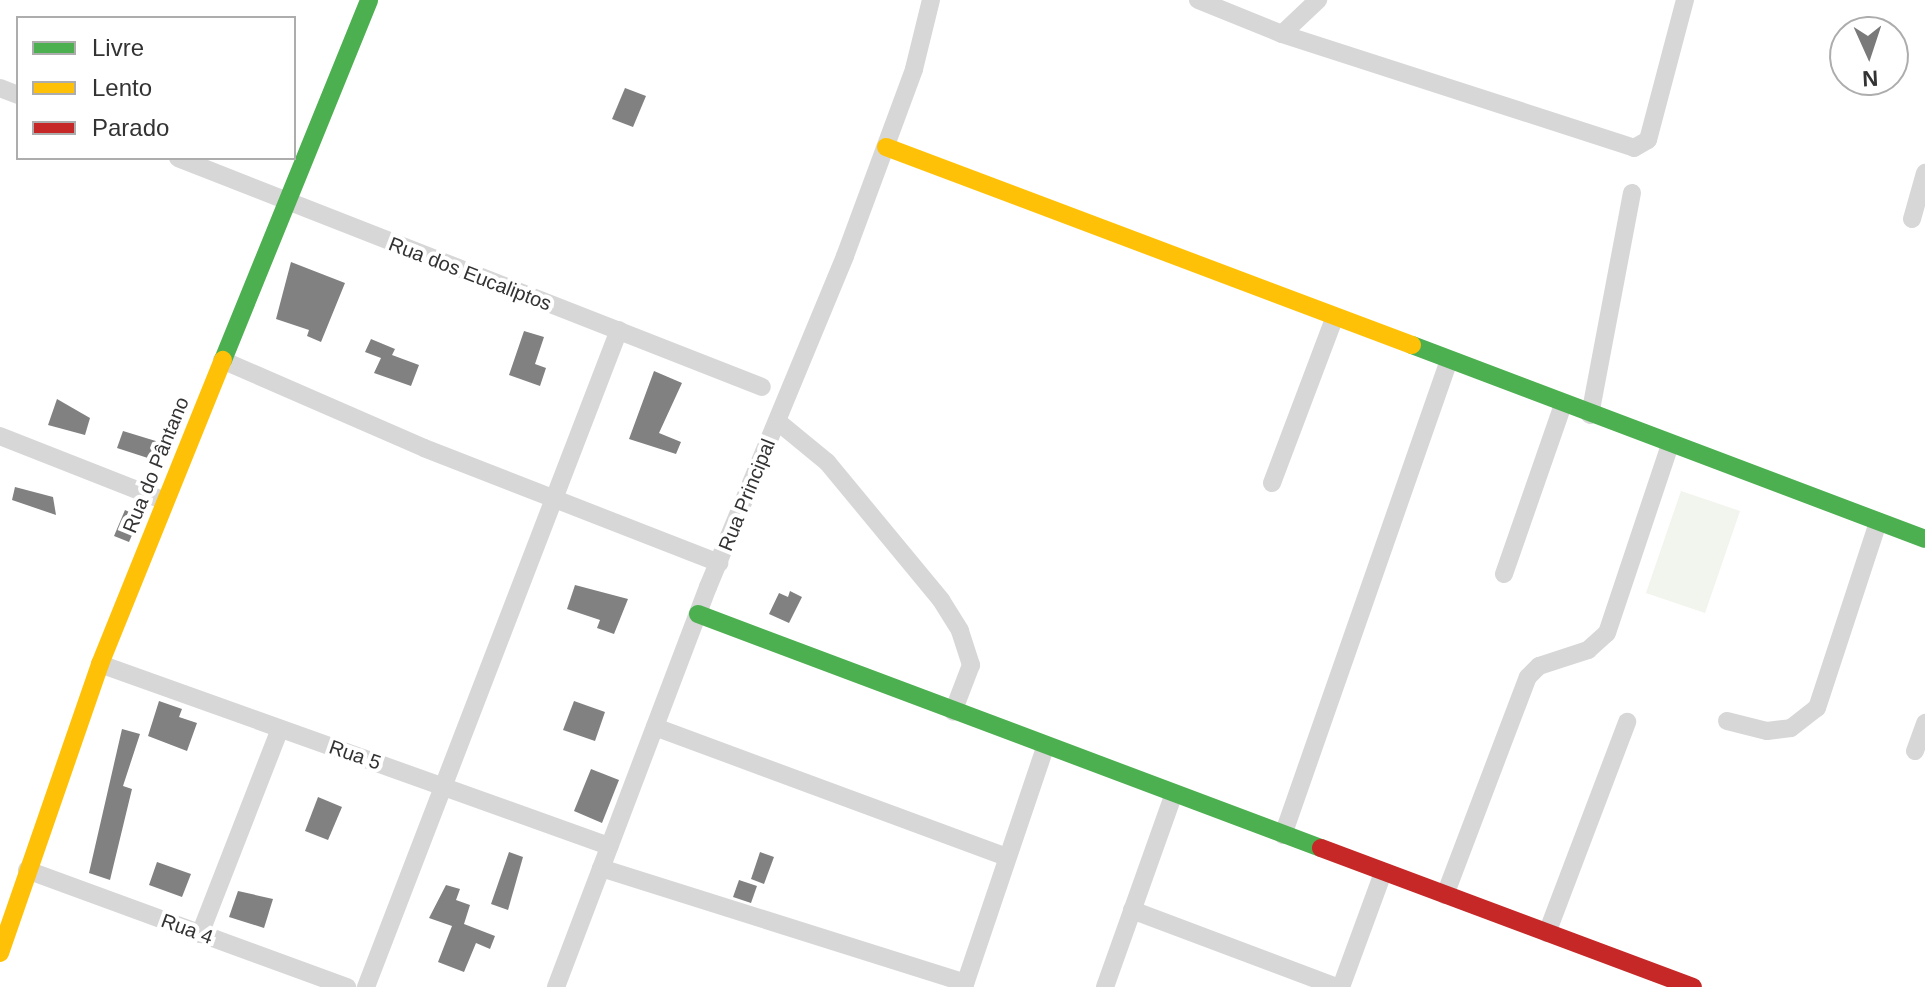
<!DOCTYPE html>
<html>
<head>
<meta charset="utf-8">
<style>
  body { margin:0 }
  #map { position:relative; width:1925px; height:987px; overflow:hidden; background:#fff; font-family:Helvetica,sans-serif }
  div>[style] { position:absolute }
  .green>* { inset:0; background:#f1f5ed }
  .building>* { inset:0; background:#818181 }
  .street>* { height:18px; margin:-9px; padding:0 9px; transform-origin:9px; border-radius:9px; background:#d7d7d7 }
  .fast>* { height:18px; margin:-9px; padding:0 9px; transform-origin:9px; border-radius:9px; background:#4caf50 }
  .slow>* { height:18px; margin:-9px; padding:0 9px; transform-origin:9px; border-radius:9px; background:#ffc107 }
  .jam>* { height:18px; margin:-9px; padding:0 9px; transform-origin:9px; border-radius:9px; background:#c62828 }
  span { translate:-50% -50%; white-space:nowrap; text-align:center; line-height:1.15; -webkit-text-stroke:8px #fff; paint-order:stroke }
  .street-label { font-size:20px; color:#333 }
  .legend { position:absolute; left:16px; top:16px; width:280px; height:144px; box-sizing:border-box; background:#fff; border:2px solid #adadad; margin:0; padding:10px 14px; list-style:none; font-size:24px; color:#333 }
  .legend li { display:flex; align-items:center; gap:16px; height:40px }
  .legend b { width:40px; border:2px solid #adadad }
  .north { position:absolute; left:1829px; top:16px; width:80px; height:80px; box-sizing:border-box; background:#fff; border:2px solid #adadad; border-radius:50%; rotate:177deg; font-size:22px; font-weight:700; line-height:32px; text-align:center; color:#333 }
  .north::after { content:''; display:block; margin:auto; width:28px; height:36px; background:#7a7a7a; clip-path:polygon(50% 0,100% 100%,50% 72%,0 100%) }
</style>
</head>
<body>
<div id="map">
  <div class="green">
    <div style="clip-path:polygon(1681px 491px,1740px 511px,1705px 613px,1646px 593px)"></div>
  </div>
  <div class="building">
    <div style="clip-path:polygon(625px 88px,646px 96px,633px 127px,612px 119px)"></div>
    <div style="clip-path:polygon(291px 262px,345px 283px,321px 342px,307px 336px,309px 330px,276px 319px)"></div>
    <div style="clip-path:polygon(524px 331px,544px 337px,535px 364px,546px 368px,540px 386px,509px 375px)"></div>
    <div style="clip-path:polygon(371px 339px,395px 349px,392px 355px,419px 365px,411px 386px,374px 373px,381px 358px,365px 352px)"></div>
    <div style="clip-path:polygon(654px 371px,682px 383px,659px 433px,681px 442px,676px 454px,629px 439px)"></div>
    <div style="clip-path:polygon(57px 399px,90px 418px,85px 435px,48px 425px)"></div>
    <div style="clip-path:polygon(123px 431px,159px 442px,154px 460px,117px 448px)"></div>
    <div style="clip-path:polygon(15px 487px,53px 497px,56px 515px,12px 500px)"></div>
    <div style="clip-path:polygon(125px 510px,140px 517px,129px 542px,114px 536px)"></div>
    <div style="clip-path:polygon(575px 585px,628px 599px,614px 634px,597px 628px,600px 620px,567px 609px)"></div>
    <div style="clip-path:polygon(790px 591px,802px 597px,789px 623px,769px 614px,779px 593px,788px 597px)"></div>
    <div style="clip-path:polygon(159px 701px,182px 709px,179px 717px,197px 723px,187px 751px,148px 736px)"></div>
    <div style="clip-path:polygon(574px 701px,605px 712px,595px 741px,563px 730px)"></div>
    <div style="clip-path:polygon(122px 729px,140px 734px,123px 786px,132px 789px,110px 880px,89px 873px)"></div>
    <div style="clip-path:polygon(591px 769px,619px 780px,602px 823px,574px 811px)"></div>
    <div style="clip-path:polygon(318px 797px,342px 807px,328px 840px,305px 831px)"></div>
    <div style="clip-path:polygon(509px 852px,523px 857px,508px 910px,491px 904px)"></div>
    <div style="clip-path:polygon(760px 852px,774px 857px,764px 884px,751px 879px)"></div>
    <div style="clip-path:polygon(157px 862px,191px 874px,182px 897px,149px 885px)"></div>
    <div style="clip-path:polygon(739px 880px,757px 886px,751px 903px,733px 897px)"></div>
    <div style="clip-path:polygon(446px 885px,460px 889px,456px 900px,470px 905px,464px 924px,495px 936px,490px 949px,476px 943px,464px 972px,438px 962px,452px 926px,429px 918px)"></div>
    <div style="clip-path:polygon(238px 891px,273px 899px,264px 928px,229px 917px)"></div>
  </div>
  <div class="street">
    <div style="left:1198px;top:0;width:91px;rotate:22deg"></div>
    <div style="left:1282px;top:34px;width:370px;rotate:17.9deg"></div>
    <div style="left:1634px;top:148px;width:16px;rotate:-30deg"></div>
    <div style="left:1648px;top:140px;width:145px;rotate:-75.2deg"></div>
    <div style="left:1282px;top:34px;width:50px;rotate:-43.4deg"></div>
    <div style="left:0;top:88px;width:19px;rotate:21deg"></div>
    <div style="left:178px;top:158px;width:627px;rotate:21.41deg"></div>
    <div style="left:1912px;top:219px;width:48px;rotate:-74.2deg"></div>
    <div style="left:222px;top:360px;width:220px;rotate:23.5deg"></div>
    <div style="left:424px;top:448px;width:317px;rotate:21.3deg"></div>
    <div style="left:1590px;top:415px;width:226px;rotate:-79.3deg"></div>
    <div style="left:777px;top:421px;width:65px;rotate:39.4deg"></div>
    <div style="left:827px;top:462px;width:179px;rotate:50.4deg"></div>
    <div style="left:941px;top:600px;width:36px;rotate:58deg"></div>
    <div style="left:960px;top:631px;width:36px;rotate:72deg"></div>
    <div style="left:971px;top:665px;width:50px;rotate:111deg"></div>
    <div style="left:0;top:436px;width:177px;rotate:21.5deg"></div>
    <div style="left:1272px;top:483px;width:175px;rotate:-69.3deg"></div>
    <div style="left:1504px;top:574px;width:179px;rotate:-70.8deg"></div>
    <div style="left:100px;top:664px;width:541px;rotate:19.68deg"></div>
    <div style="left:1727px;top:721px;width:41px;rotate:14deg"></div>
    <div style="left:1767px;top:731px;width:24px;rotate:-7deg"></div>
    <div style="left:1791px;top:728px;width:33px;rotate:-38deg"></div>
    <div style="left:1817px;top:708px;width:196px;rotate:-71.8deg"></div>
    <div style="left:655px;top:727px;width:372px;rotate:20.3deg"></div>
    <div style="left:1915px;top:751px;width:30px;rotate:-70deg"></div>
    <div style="left:1283px;top:835px;width:500px;rotate:-70.73deg"></div>
    <div style="left:601px;top:868px;width:382px;rotate:17.5deg"></div>
    <div style="left:27px;top:870px;width:341px;rotate:20.1deg"></div>
    <div style="left:1445px;top:895px;width:233px;rotate:-69.2deg"></div>
    <div style="left:1528px;top:677px;width:16px;rotate:-45deg"></div>
    <div style="left:1539px;top:666px;width:52px;rotate:-18.1deg"></div>
    <div style="left:1588px;top:650px;width:25px;rotate:-42deg"></div>
    <div style="left:1607px;top:633px;width:198px;rotate:-71.5deg"></div>
    <div style="left:1132px;top:910px;width:219px;rotate:20.6deg"></div>
    <div style="left:1547px;top:933px;width:226px;rotate:-69.2deg"></div>
    <div style="left:200px;top:934px;width:220px;rotate:-68.7deg"></div>
    <div style="left:366px;top:987px;width:704px;rotate:-68.94deg"></div>
    <div style="left:556px;top:987px;width:428px;rotate:-69.2deg"></div>
    <div style="left:708px;top:587px;width:358px;rotate:-67.5deg"></div>
    <div style="left:845px;top:256px;width:199px;rotate:-69.7deg"></div>
    <div style="left:914px;top:69px;width:71px;rotate:-76.2deg"></div>
    <div style="left:964px;top:987px;width:252px;rotate:-71.3deg"></div>
    <div style="left:1105px;top:987px;width:203px;rotate:-70.4deg"></div>
    <div style="left:1341px;top:987px;width:121px;rotate:-69.8deg"></div>
  </div>
  <div class="fast">
    <div style="left:1412px;top:345px;width:548px;rotate:20.71deg"></div>
    <div style="left:223px;top:360px;width:388px;rotate:-67.9deg"></div>
    <div style="left:698px;top:614px;width:665px;rotate:20.59deg"></div>
  </div>
  <div class="slow">
    <div style="left:886px;top:147px;width:562px;rotate:20.63deg"></div>
    <div style="left:0;top:953px;width:306px;rotate:-70.9deg"></div>
    <div style="left:100px;top:664px;width:328px;rotate:-68deg"></div>
  </div>
  <div class="jam">
    <div style="left:1321px;top:848px;width:397px;rotate:20.5deg"></div>
  </div>
  <div class="street-label">
    <span style="left:470px;top:274px;rotate:21deg">Rua dos Eucaliptos</span>
    <span style="left:156px;top:465px;rotate:-68deg">Rua do Pântano</span>
    <span style="left:747px;top:495px;rotate:-68deg">Rua Principal</span>
    <span style="left:355px;top:755px;rotate:19deg">Rua 5</span>
    <span style="left:187px;top:929px;rotate:20deg">Rua 4</span>
  </div>
  <ul class="legend">
  <li><b style="height:10px;background:#4caf50"></b>Livre</li>
  <li><b style="height:10px;background:#ffc107"></b>Lento</li>
  <li><b style="height:10px;background:#c62828"></b>Parado</li>
  </ul>
  <div class="north">N</div>
</div>
</body>
</html>
